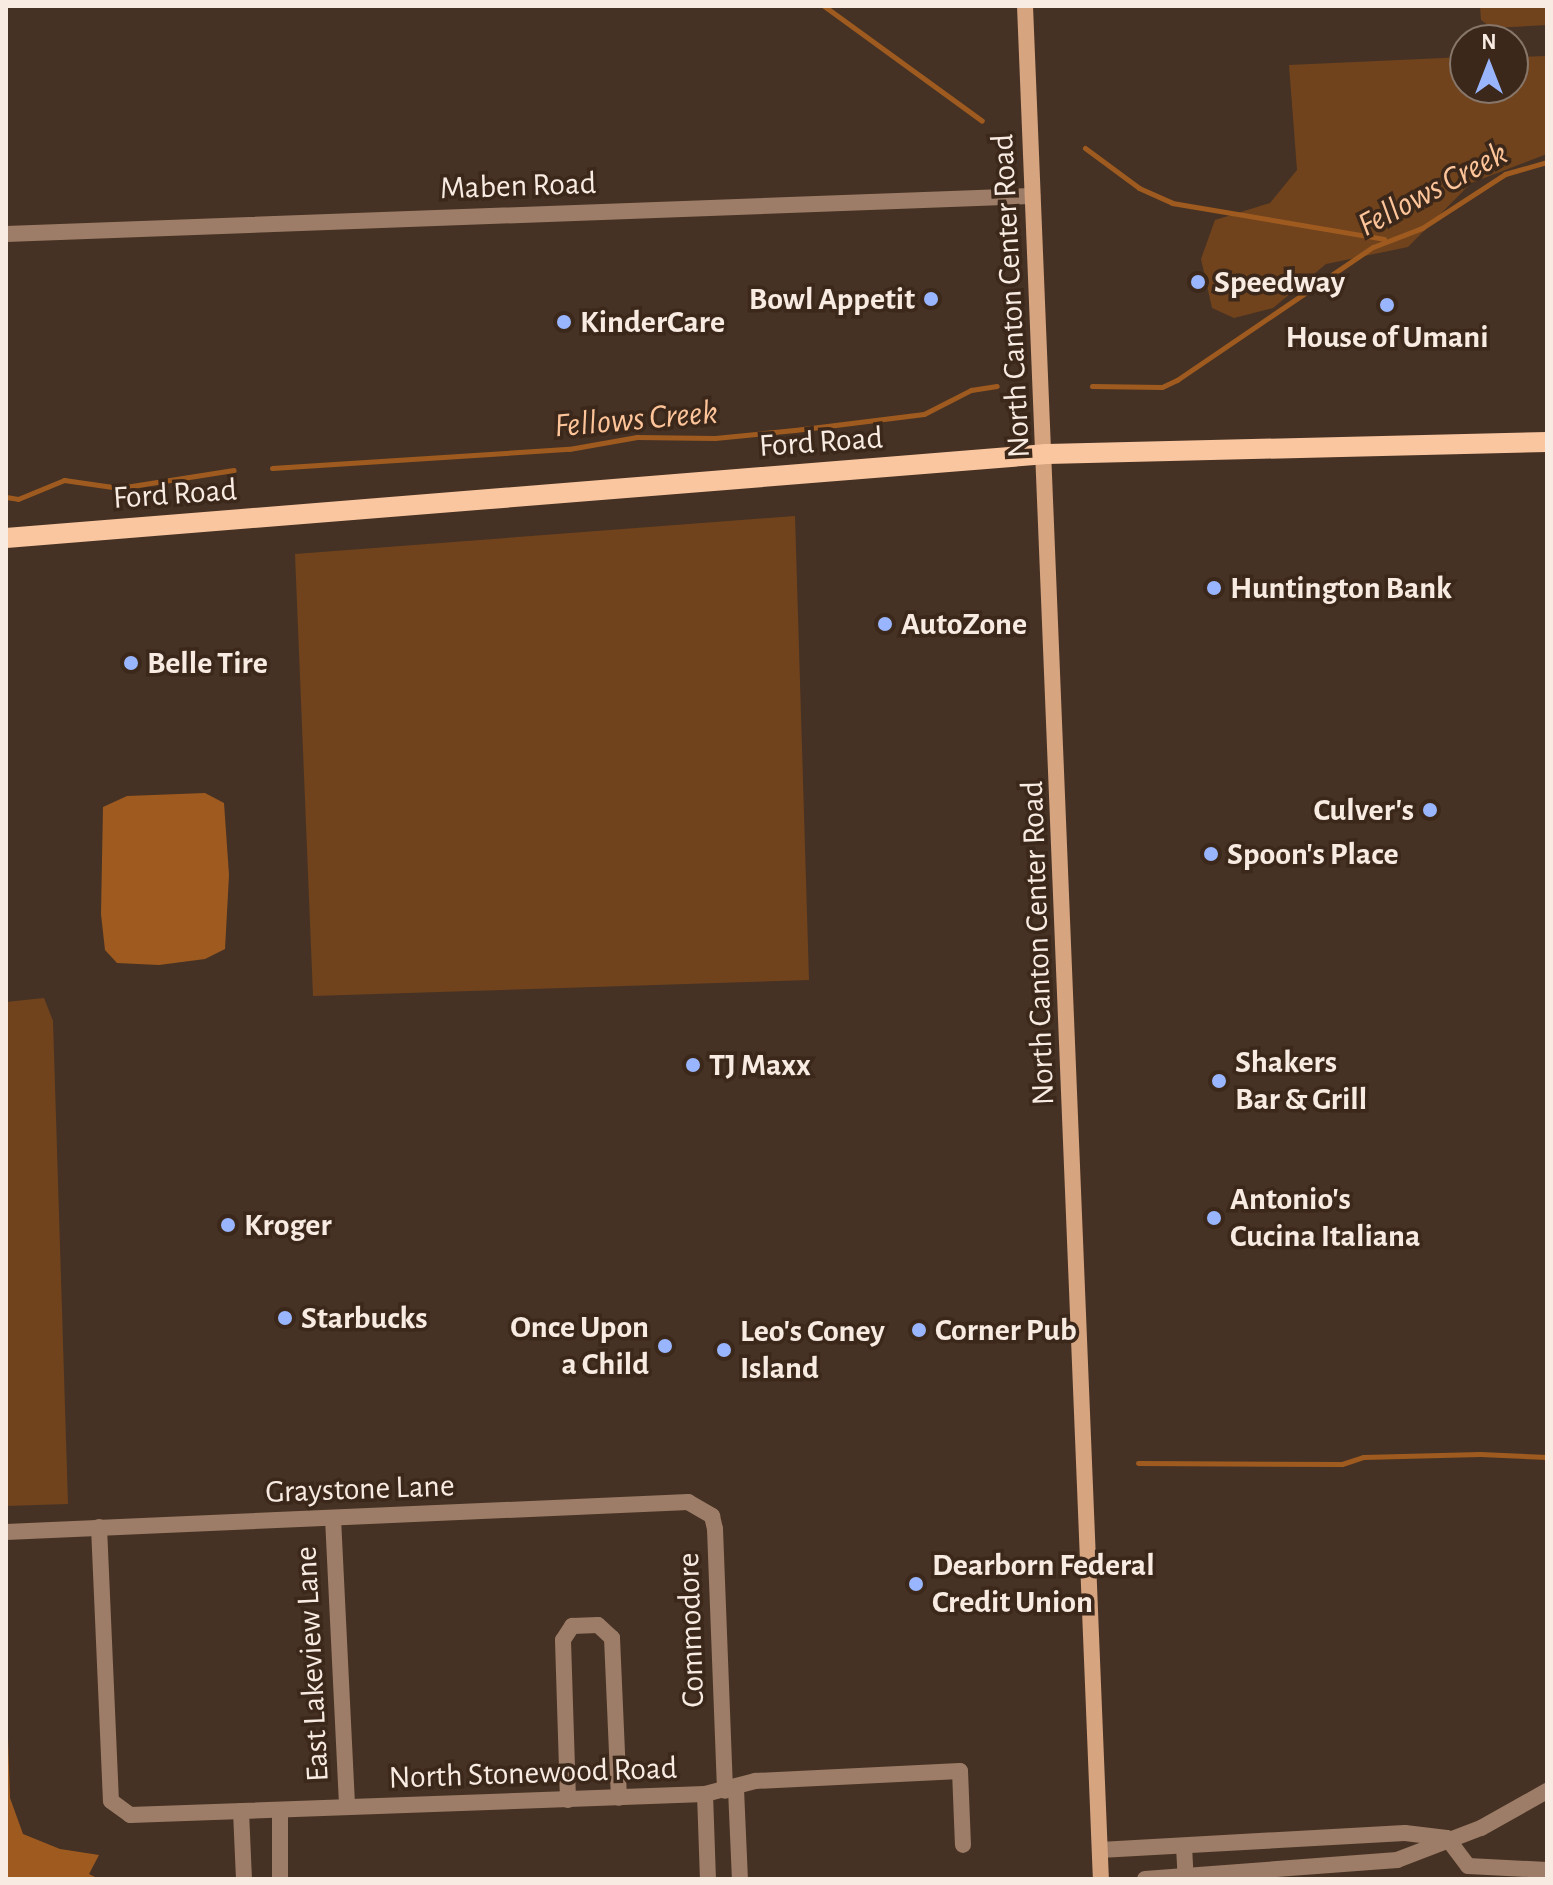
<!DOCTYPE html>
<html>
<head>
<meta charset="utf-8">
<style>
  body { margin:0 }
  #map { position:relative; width:1553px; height:1885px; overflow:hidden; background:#463224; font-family:"Alegreya Sans",sans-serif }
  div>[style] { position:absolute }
  .green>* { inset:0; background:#70431d }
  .water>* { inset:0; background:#9f5b1f }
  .stream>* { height:5px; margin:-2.5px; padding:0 2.5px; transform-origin:2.5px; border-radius:2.5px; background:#9f5b1f }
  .minor>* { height:16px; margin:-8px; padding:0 8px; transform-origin:8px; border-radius:8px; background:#9d7d67 }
  .secondary>* { height:16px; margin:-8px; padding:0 8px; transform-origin:8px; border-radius:8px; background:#d7a480 }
  .primary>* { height:20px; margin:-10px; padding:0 10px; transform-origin:10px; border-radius:10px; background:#fac6a0 }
  .dots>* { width:22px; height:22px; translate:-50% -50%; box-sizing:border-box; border:4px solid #3b281a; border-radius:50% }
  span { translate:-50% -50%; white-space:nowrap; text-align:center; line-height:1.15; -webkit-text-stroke:7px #3b281a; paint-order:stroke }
  .street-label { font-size:32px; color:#f8ebe2 }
  .poi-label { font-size:32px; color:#f8ebe2; font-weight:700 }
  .left { translate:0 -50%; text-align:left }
  .right { translate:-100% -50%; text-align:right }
  .water-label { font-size:34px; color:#fec49a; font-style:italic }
  .frame { position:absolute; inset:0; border:8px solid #f8ebe2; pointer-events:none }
  .north { position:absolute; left:1449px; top:24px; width:80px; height:80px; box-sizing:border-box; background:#3b281a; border:2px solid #87766a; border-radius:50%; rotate:0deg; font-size:22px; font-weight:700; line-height:32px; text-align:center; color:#f8ebe2 }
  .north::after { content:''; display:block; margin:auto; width:28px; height:36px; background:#98b5fd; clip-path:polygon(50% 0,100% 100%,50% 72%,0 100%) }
</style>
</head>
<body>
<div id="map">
  <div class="green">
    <div style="clip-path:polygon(1480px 6px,1547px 6px,1547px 25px,1492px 28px,1481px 20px)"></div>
    <div style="clip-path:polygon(1547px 56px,1547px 154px,1471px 183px,1408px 247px,1326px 264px,1273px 308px,1234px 318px,1212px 308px,1201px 259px,1215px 220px,1270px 203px,1297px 170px,1289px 65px,1465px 57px,1465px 88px,1513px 88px,1513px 57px)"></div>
    <div style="clip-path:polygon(795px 516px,809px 980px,313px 996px,295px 554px)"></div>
    <div style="clip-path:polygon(44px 998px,53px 1021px,68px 1504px,6px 1506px,6px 1002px)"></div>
  </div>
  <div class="water">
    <div style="clip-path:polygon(205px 793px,224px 803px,229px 875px,225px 949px,205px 959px,159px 965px,117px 963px,105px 950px,101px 914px,103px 807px,127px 796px)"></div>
    <div style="clip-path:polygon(6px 1676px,10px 1798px,23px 1834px,60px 1849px,99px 1855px,89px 1874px,99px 1879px,6px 1879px)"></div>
  </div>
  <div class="stream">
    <div style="left:824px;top:6px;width:195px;rotate:36deg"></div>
    <div style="left:1085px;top:148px;width:67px;rotate:36.5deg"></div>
    <div style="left:1139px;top:188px;width:36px;rotate:24deg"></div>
    <div style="left:1172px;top:203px;width:215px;rotate:9.6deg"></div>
    <div style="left:1092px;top:386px;width:70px;rotate:0.8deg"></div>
    <div style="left:1162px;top:387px;width:17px;rotate:-25deg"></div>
    <div style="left:1177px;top:380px;width:237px;rotate:-34.2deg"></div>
    <div style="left:1373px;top:247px;width:53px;rotate:-21.2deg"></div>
    <div style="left:1422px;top:228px;width:99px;rotate:-33deg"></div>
    <div style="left:1505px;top:174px;width:44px;rotate:-15.9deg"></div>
    <div style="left:272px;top:468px;width:298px;rotate:-3.7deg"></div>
    <div style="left:569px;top:449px;width:69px;rotate:-10deg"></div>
    <div style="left:637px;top:437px;width:78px;rotate:0.7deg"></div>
    <div style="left:715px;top:438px;width:80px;rotate:-5.7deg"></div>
    <div style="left:795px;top:430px;width:130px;rotate:-7.1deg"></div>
    <div style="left:924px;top:414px;width:53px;rotate:-27.1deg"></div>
    <div style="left:971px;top:390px;width:26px;rotate:-9deg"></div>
    <div style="left:6px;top:497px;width:12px;rotate:9deg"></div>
    <div style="left:18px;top:499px;width:50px;rotate:-22.4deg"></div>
    <div style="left:64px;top:480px;width:56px;rotate:8.3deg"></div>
    <div style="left:119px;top:488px;width:116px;rotate:-8.9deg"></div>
    <div style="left:1138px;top:1463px;width:204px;rotate:0.3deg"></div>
    <div style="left:1342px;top:1464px;width:22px;rotate:-18deg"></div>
    <div style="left:1363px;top:1457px;width:117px;rotate:-1.5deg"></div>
    <div style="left:1480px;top:1454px;width:67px;rotate:2.6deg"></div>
  </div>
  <div class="minor">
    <div style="left:6px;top:234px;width:1027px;rotate:-2.12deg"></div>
    <div style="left:333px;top:1518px;width:289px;rotate:87.2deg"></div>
    <div style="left:99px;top:1527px;width:274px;rotate:87.5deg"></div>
    <div style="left:111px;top:1801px;width:24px;rotate:36deg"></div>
    <div style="left:130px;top:1815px;width:575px;rotate:-2.09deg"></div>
    <div style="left:705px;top:1794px;width:52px;rotate:-14.6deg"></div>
    <div style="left:755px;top:1781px;width:205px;rotate:-2.8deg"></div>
    <div style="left:960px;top:1771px;width:74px;rotate:87.7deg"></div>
    <div style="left:6px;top:1532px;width:683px;rotate:-2.52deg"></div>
    <div style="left:688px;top:1502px;width:28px;rotate:30deg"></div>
    <div style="left:712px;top:1516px;width:13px;rotate:77deg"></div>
    <div style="left:715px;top:1529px;width:262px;rotate:87.8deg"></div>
    <div style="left:736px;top:1789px;width:90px;rotate:87.5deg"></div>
    <div style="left:705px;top:1794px;width:85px;rotate:88deg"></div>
    <div style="left:568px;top:1800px;width:160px;rotate:-91.8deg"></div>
    <div style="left:563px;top:1640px;width:17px;rotate:-57deg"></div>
    <div style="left:572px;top:1626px;width:26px;rotate:-2deg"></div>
    <div style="left:598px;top:1625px;width:19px;rotate:43deg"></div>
    <div style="left:612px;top:1638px;width:160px;rotate:87.5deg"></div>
    <div style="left:280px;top:1810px;width:69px;rotate:90deg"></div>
    <div style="left:241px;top:1811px;width:68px;rotate:87.5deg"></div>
    <div style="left:1184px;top:1846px;width:33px;rotate:87deg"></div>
    <div style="left:1100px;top:1850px;width:305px;rotate:-3.2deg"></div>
    <div style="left:1405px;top:1833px;width:42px;rotate:6.8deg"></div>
    <div style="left:1447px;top:1838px;width:35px;rotate:53deg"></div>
    <div style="left:1468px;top:1866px;width:79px;rotate:2.9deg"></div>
    <div style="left:1145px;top:1879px;width:253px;rotate:-4.3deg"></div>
    <div style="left:1397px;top:1860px;width:90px;rotate:-20.9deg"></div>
    <div style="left:1481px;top:1828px;width:76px;rotate:-29.3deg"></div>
  </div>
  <div class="secondary">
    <div style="left:1025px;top:6px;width:1875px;rotate:87.68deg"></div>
  </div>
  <div class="primary">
    <div style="left:6px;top:538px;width:1044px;rotate:-4.61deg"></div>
    <div style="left:1047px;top:454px;width:500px;rotate:-1.37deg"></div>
  </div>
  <div class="dots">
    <div style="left:1198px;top:282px;background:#98b5fd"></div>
    <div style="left:931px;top:299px;background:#98b5fd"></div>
    <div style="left:1387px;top:305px;background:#98b5fd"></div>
    <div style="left:564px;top:322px;background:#98b5fd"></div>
    <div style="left:1214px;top:588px;background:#98b5fd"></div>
    <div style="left:885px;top:624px;background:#98b5fd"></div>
    <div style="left:131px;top:663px;background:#98b5fd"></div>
    <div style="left:1430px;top:810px;background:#98b5fd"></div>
    <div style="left:1211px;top:854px;background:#98b5fd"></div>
    <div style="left:693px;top:1065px;background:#98b5fd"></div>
    <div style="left:1219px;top:1081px;background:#98b5fd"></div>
    <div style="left:1214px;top:1218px;background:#98b5fd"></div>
    <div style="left:228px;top:1225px;background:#98b5fd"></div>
    <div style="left:285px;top:1318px;background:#98b5fd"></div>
    <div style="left:919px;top:1330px;background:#98b5fd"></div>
    <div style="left:665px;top:1346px;background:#98b5fd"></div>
    <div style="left:724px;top:1350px;background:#98b5fd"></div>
    <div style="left:916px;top:1584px;background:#98b5fd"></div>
  </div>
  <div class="street-label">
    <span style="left:518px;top:186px;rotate:-2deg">Maben Road</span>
    <span style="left:1011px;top:296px;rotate:-93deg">North Canton Center Road</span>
    <span style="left:821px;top:442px;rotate:-4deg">Ford Road</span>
    <span style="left:175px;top:494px;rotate:-4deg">Ford Road</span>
    <span style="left:1038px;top:943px;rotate:-92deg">North Canton Center Road</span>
    <span style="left:360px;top:1489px;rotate:-2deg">Graystone Lane</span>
    <span style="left:691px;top:1630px;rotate:-92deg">Commodore</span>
    <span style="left:312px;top:1664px;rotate:-93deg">East Lakeview Lane</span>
    <span style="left:533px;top:1773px;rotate:-2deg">North Stonewood Road</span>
  </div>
  <div class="poi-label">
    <span class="left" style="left:1214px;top:282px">Speedway</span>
    <span class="right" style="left:915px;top:299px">Bowl Appetit</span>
    <span class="left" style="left:580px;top:322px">KinderCare</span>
    <span style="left:1387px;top:337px">House of Umani</span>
    <span class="left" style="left:1230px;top:588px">Huntington Bank</span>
    <span class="left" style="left:901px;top:624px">AutoZone</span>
    <span class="left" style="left:147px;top:663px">Belle Tire</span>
    <span class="right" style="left:1414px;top:810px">Culver's</span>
    <span class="left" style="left:1227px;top:854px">Spoon's Place</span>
    <span class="left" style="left:1235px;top:1081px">Shakers<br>Bar &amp; Grill</span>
    <span class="left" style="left:709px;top:1065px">TJ Maxx</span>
    <span class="left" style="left:1230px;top:1218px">Antonio's<br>Cucina Italiana</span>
    <span class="left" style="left:244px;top:1225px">Kroger</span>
    <span class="left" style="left:301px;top:1318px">Starbucks</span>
    <span class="right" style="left:649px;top:1346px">Once Upon<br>a Child</span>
    <span class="left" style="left:935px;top:1330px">Corner Pub</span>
    <span class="left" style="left:740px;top:1350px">Leo's Coney<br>Island</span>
    <span class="left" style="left:932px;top:1584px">Dearborn Federal<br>Credit Union</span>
  </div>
  <div class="water-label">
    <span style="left:1433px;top:190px;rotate:-28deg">Fellows Creek</span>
    <span style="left:636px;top:420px;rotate:-5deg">Fellows Creek</span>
  </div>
  <div class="frame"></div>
  <div class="north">N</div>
</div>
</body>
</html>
